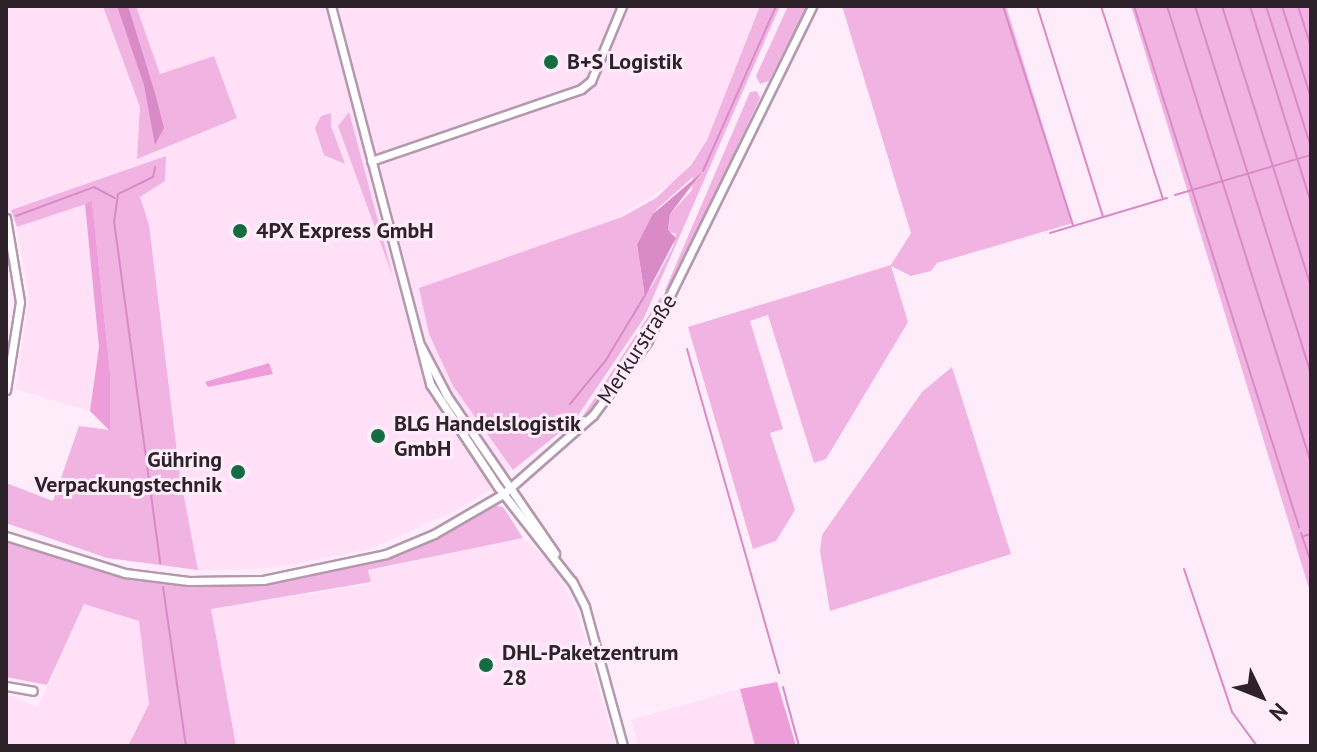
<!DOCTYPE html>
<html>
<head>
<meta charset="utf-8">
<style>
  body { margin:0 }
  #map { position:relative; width:1317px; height:752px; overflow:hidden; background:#ffecfa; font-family:"PT Sans",sans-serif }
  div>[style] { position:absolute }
  .built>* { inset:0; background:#ffe0f6 }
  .green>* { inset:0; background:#f1b3e1 }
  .forest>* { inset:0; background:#ed9dda }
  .water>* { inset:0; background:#d98bc7 }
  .stream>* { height:2px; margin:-1px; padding:0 1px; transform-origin:1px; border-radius:1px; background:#d98bc7 }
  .roads { filter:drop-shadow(2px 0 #b598ad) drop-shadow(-2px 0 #b598ad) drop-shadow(0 2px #b598ad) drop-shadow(0 -2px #b598ad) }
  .minor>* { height:7px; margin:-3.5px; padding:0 3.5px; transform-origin:3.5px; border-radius:3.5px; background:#fff }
  .dots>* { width:22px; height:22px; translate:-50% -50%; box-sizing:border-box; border:4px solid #ffecfa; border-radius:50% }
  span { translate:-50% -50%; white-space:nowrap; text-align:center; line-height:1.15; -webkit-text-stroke:6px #ffecfa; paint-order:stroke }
  .poi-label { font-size:22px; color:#2d222a; font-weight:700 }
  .left { translate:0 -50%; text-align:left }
  .right { translate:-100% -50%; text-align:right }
  .street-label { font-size:22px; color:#2d222a }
  .frame { position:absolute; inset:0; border:8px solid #2d222a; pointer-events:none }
  .north { position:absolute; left:1221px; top:656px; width:80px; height:80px; -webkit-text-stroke:6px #ffecfa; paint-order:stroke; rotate:133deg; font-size:22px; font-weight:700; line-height:32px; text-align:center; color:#2d222a }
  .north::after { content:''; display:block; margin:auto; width:28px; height:36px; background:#2d222a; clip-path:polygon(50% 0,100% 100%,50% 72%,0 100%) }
</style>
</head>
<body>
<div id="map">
  <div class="built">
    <div style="clip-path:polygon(6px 6px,761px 6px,707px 140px,675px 182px,429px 334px,453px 386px,512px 468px,487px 492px,449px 514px,369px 549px,281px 567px,237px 570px,198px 570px,180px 476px,155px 270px,140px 197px,166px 156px,6px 211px)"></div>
    <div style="clip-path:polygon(85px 204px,99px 347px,90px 411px,16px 389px,29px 296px,17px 227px)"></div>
    <div style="clip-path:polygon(523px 538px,551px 563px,576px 609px,615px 746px,236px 746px,210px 609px,371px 584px,369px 571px)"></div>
    <div style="clip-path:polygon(84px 604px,139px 621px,149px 704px,128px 746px,6px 746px,6px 694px,38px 707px)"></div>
    <div style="clip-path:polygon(740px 689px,755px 746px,638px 746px,631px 720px)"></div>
  </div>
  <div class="green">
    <div style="clip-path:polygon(103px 6px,136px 6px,160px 74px,214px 56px,237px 118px,137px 159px,140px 107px)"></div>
    <div style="clip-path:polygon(evenodd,760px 6px,780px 6px,644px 318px,575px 420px,513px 470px,453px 386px,429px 334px,419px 288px,622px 217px,656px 198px,691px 165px,707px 140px,760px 6px,693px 177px,692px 190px,670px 214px,668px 231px,676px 234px,673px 247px,651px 288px,644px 291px,637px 246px,657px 209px,693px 177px)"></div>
    <div style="clip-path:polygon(788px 6px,807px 6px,769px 81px,760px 84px,756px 76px)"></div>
    <div style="clip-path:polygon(842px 6px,1006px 6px,1073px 223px,937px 263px,931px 271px,911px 276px,891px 266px,908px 322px,826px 459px,814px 463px,768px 315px,750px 321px,783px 429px,770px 433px,795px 510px,776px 541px,753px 549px,688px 327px,891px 265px,911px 233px)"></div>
    <div style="clip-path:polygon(1131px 6px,1311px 6px,1311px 595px,1295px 543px)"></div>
    <div style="clip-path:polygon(757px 91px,760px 98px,668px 296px,665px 290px,750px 92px)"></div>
    <div style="clip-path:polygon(349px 112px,393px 277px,338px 126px)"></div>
    <div style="clip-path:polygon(331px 113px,331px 126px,345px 164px,324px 155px,315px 128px,321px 116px)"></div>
    <div style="clip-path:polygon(166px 156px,165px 181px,140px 197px,149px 225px,180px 476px,198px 570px,107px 558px,6px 523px,6px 483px,53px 501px,79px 426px,110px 430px,110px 372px,92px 202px,17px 227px,11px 210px)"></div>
    <div style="clip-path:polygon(660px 298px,666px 299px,651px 331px,603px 399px,579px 422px)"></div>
    <div style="clip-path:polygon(952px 367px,1011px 554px,830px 611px,820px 551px,822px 535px,922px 392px)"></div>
    <div style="clip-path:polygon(493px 505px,503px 507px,523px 538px,368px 570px,371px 582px,211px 609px,236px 746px,128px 746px,149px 704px,139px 621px,84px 604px,47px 685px,6px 677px,6px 540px,124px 576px,250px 584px,362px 565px,442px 533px)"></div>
  </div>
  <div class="forest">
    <div style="clip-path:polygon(92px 201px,110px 372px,110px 431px,90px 411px,99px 347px,85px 204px)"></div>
    <div style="clip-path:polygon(269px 363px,273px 374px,208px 387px,205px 382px)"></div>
    <div style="clip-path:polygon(777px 682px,796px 746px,755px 746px,740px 689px)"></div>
  </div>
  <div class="water">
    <div style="clip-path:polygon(117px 6px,128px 6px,155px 93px,164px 128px,155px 145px,144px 85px)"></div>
    <div style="clip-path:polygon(702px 172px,670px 214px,668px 230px,676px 238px,645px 297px,637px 245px,653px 214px)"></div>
  </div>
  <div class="stream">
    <div style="left:1003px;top:6px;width:231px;rotate:72.3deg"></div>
    <div style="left:1037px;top:6px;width:221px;rotate:72.6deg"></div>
    <div style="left:1101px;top:6px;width:203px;rotate:72.2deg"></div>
    <div style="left:1134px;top:6px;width:547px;rotate:72.43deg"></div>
    <div style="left:1167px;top:6px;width:479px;rotate:72.5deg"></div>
    <div style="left:1195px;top:6px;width:387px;rotate:72.5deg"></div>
    <div style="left:1222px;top:6px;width:294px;rotate:72.4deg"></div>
    <div style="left:1250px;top:6px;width:206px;rotate:72.8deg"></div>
    <div style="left:1266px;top:6px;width:148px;rotate:72.3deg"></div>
    <div style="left:1282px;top:6px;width:96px;rotate:72.5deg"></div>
    <div style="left:1298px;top:6px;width:43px;rotate:72.4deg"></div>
    <div style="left:155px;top:167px;width:10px;rotate:101deg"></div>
    <div style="left:153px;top:177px;width:39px;rotate:154deg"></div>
    <div style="left:118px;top:194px;width:27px;rotate:98deg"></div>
    <div style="left:114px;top:221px;width:345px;rotate:82.3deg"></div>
    <div style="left:703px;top:171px;width:180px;rotate:-66.1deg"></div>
    <div style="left:1175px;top:195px;width:142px;rotate:-16.4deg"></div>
    <div style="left:16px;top:216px;width:83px;rotate:-20.4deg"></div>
    <div style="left:94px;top:187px;width:24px;rotate:28deg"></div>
    <div style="left:1050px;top:233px;width:122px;rotate:-16.7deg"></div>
    <div style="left:687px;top:349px;width:337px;rotate:74.1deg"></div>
    <div style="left:570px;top:404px;width:57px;rotate:-50.7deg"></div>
    <div style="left:606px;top:360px;width:74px;rotate:-58.9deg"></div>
    <div style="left:1301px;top:533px;width:31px;rotate:71deg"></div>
    <div style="left:1304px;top:536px;width:7px;rotate:-16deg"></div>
    <div style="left:1184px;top:569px;width:151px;rotate:71.4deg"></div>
    <div style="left:1232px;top:712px;width:42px;rotate:53.7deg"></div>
    <div style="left:163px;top:587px;width:161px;rotate:81.8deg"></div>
    <div style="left:783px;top:687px;width:61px;rotate:74.8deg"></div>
  </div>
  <div class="roads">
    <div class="minor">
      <div style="left:331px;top:6px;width:391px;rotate:75.3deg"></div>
      <div style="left:430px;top:384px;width:123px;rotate:56.6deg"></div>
      <div style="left:498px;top:487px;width:122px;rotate:52deg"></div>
      <div style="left:371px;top:161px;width:222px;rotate:-18.9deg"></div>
      <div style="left:581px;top:89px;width:13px;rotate:-39deg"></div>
      <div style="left:591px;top:81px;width:81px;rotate:-67.5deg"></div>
      <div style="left:6px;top:218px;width:85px;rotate:80.5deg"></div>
      <div style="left:20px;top:302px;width:89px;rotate:99deg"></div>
      <div style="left:421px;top:346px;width:56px;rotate:62.5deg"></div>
      <div style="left:447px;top:396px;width:191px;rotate:55.5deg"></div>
      <div style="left:6px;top:536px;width:125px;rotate:17.3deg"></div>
      <div style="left:125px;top:573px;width:64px;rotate:7.1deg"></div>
      <div style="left:189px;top:581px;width:74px;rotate:-0.8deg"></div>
      <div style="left:263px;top:580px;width:126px;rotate:-11.9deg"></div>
      <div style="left:386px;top:554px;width:52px;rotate:-22.6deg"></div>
      <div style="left:434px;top:534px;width:80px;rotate:-30.1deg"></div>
      <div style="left:503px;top:494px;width:120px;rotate:-41.3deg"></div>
      <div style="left:593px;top:415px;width:91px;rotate:-53.5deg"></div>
      <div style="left:647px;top:342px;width:374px;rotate:-63.8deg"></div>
      <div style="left:572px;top:581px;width:29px;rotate:63deg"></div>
      <div style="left:585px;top:607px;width:144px;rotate:74.7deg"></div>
      <div style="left:6px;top:686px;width:27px;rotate:10deg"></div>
    </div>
  </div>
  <div class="dots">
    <div style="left:551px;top:62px;background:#136d40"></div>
    <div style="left:240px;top:231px;background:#136d40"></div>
    <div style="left:378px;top:436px;background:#136d40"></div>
    <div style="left:238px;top:472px;background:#136d40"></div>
    <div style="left:486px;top:665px;background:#136d40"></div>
  </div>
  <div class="poi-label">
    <span class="left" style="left:567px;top:62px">B+S Logistik</span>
    <span class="left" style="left:256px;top:231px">4PX Express GmbH</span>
    <span class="left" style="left:394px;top:436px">BLG Handelslogistik<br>GmbH</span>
    <span class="right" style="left:222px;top:472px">Gühring<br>Verpackungstechnik</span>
    <span class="left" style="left:502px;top:665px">DHL-Paketzentrum<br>28</span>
  </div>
  <div class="street-label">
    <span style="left:637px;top:349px;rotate:-57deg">Merkurstraße</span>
  </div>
  <div class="frame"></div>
  <div class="north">N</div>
</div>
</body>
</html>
